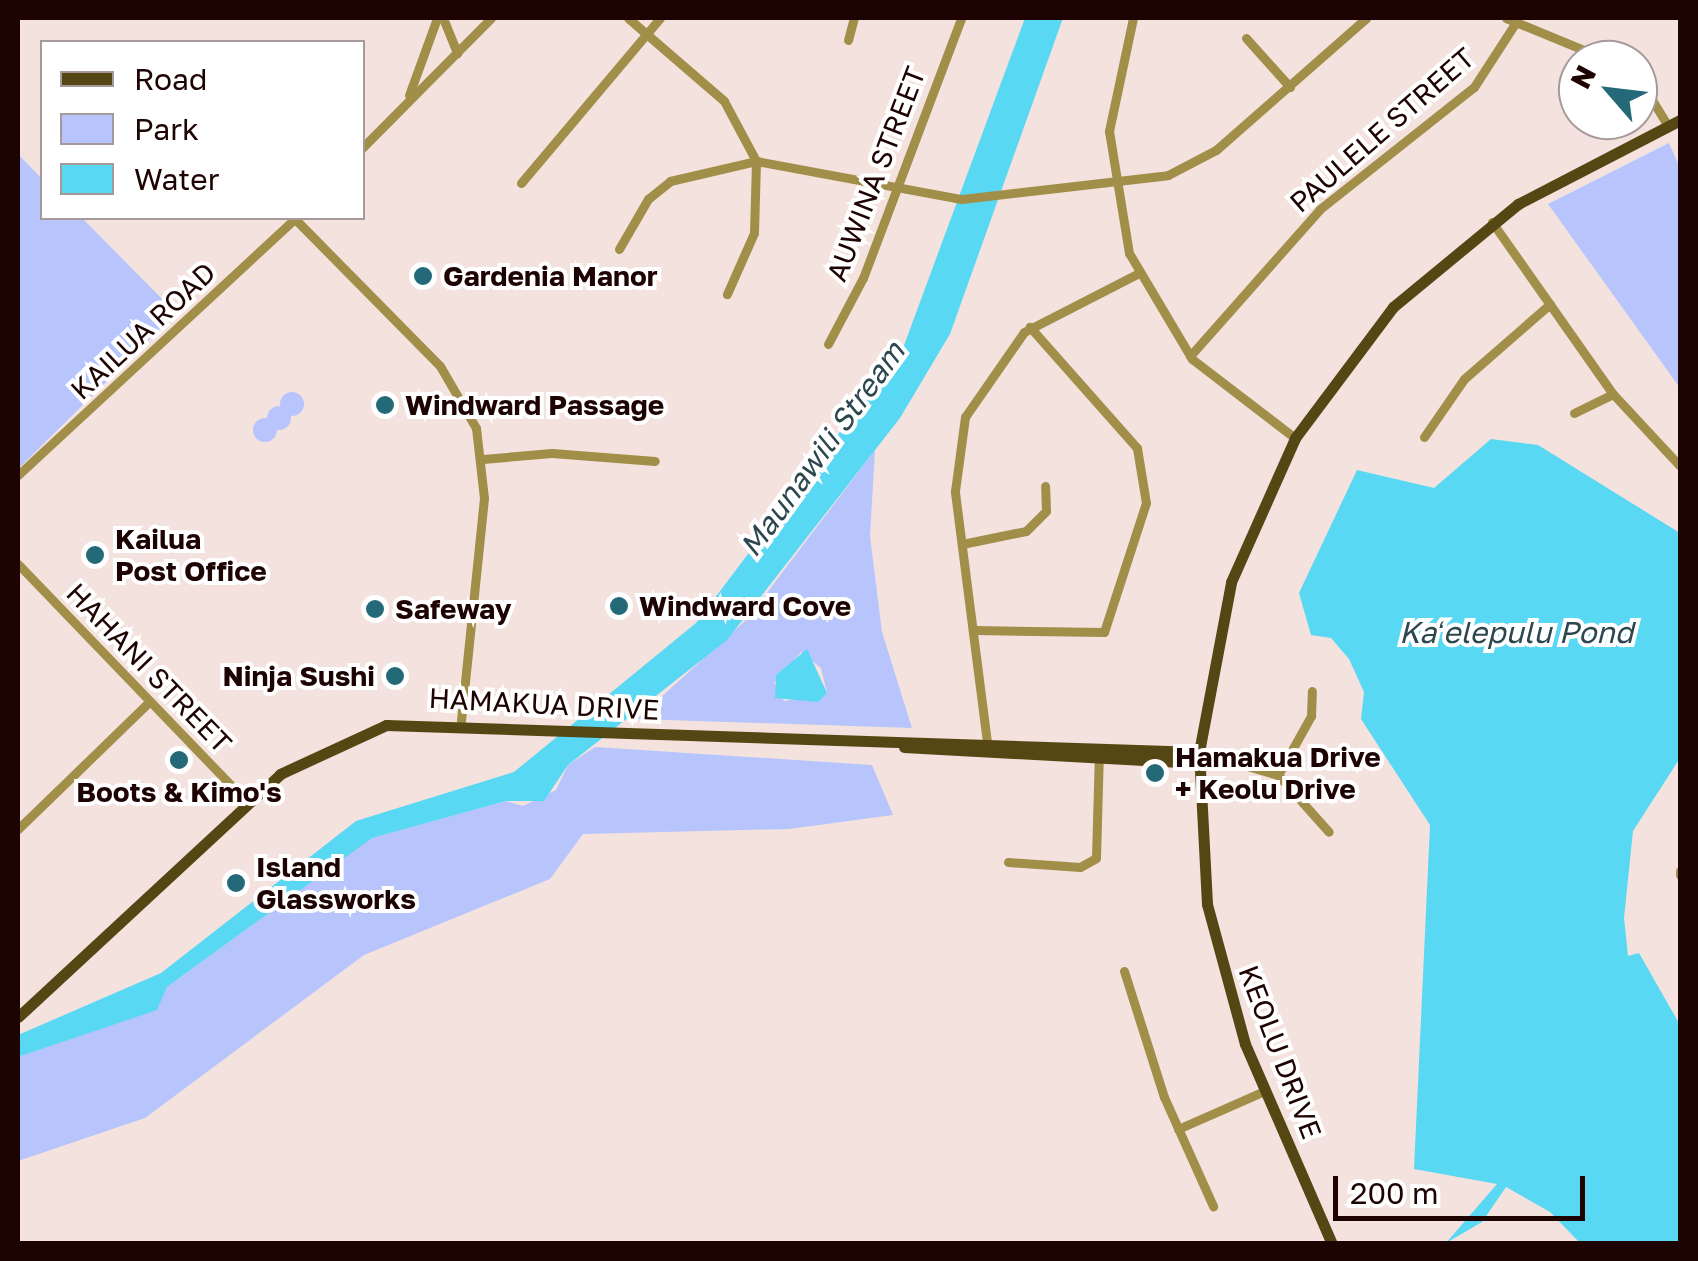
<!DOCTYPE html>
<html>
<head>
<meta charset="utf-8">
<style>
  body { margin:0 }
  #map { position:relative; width:1698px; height:1261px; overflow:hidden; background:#f4e2de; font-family:"Golos Text",sans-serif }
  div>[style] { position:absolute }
  .green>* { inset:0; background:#b8c5fd }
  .round { border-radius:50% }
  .water>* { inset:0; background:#59d8f3 }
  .minor>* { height:9px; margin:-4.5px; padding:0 4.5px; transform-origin:4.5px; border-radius:4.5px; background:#a18e48 }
  .major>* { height:11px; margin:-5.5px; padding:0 5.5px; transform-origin:5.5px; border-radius:5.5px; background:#544714 }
  .dots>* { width:28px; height:28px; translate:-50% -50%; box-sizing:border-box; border:5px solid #fff; border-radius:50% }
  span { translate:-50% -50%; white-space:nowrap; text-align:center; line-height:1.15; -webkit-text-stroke:8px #fff; paint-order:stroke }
  .street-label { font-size:28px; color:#1d0301 }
  .poi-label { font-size:28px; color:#1d0301; font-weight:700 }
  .left { translate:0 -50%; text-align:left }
  .right { translate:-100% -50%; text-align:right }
  .water-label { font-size:30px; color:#2c474e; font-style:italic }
  .frame { position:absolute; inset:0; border:20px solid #1d0301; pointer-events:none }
  .legend { position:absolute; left:40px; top:40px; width:325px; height:180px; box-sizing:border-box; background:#fff; border:2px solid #a59a99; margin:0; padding:12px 18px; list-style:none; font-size:30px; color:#1d0301 }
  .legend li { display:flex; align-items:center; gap:20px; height:50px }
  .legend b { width:50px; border:2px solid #a59a99 }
  .north { position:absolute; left:1558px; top:40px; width:100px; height:100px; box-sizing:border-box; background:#fff; border:2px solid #a59a99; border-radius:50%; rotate:298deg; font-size:28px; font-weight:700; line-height:40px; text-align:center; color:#1d0301 }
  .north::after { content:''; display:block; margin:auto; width:35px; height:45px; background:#236978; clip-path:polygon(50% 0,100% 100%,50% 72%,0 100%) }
  .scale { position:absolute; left:1333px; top:1176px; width:252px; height:45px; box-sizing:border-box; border:5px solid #1d0301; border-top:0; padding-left:12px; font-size:30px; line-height:35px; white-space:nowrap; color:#1d0301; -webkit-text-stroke:8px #fff; paint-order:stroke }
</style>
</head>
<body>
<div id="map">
  <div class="green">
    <div style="clip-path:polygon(1669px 143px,1680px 168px,1680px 388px,1548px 204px)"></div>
    <div style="clip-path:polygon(18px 154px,42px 179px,42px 218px,82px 218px,176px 313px,18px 469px)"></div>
    <div class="round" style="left:280px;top:392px;width:24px;height:24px"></div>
    <div class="round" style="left:267px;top:406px;width:24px;height:24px"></div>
    <div class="round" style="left:253px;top:418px;width:24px;height:24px"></div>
    <div style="clip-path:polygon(evenodd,875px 450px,870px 536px,882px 632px,912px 728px,637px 719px,747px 619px,875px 450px,801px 652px,821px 668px,827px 693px,784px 701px,774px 683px,801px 652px)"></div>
    <div style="clip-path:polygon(595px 747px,872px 765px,893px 815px,789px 829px,583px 834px,550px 879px,364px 955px,145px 1118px,18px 1161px,18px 1057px,149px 1012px,167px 987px,371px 838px,506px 801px,523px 806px,556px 790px,568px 765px)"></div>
  </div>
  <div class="water">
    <div style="clip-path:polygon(1025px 18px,1063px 18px,950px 334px,900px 418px,727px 640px,568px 765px,544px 801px,506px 801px,372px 838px,167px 987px,157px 1010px,18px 1057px,18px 1035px,161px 973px,356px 821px,514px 772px,696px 623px,903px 348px)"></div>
    <div style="clip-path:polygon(1491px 439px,1538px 445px,1680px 533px,1680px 758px,1633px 831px,1624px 918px,1628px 956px,1639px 953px,1680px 1025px,1680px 1243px,1580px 1243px,1550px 1212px,1506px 1187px,1482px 1222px,1446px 1243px,1497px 1184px,1414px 1169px,1430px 825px,1361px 719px,1364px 692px,1349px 659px,1331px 638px,1311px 635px,1299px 593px,1357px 470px,1434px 488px)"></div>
    <div style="clip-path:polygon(807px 649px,827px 693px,818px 702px,775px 698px,776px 675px)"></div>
  </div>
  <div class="minor">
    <div style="left:443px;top:18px;width:38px;rotate:68deg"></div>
    <div style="left:628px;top:18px;width:127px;rotate:40.8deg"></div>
    <div style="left:724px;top:101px;width:68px;rotate:61.9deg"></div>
    <div style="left:756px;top:161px;width:72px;rotate:91.6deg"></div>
    <div style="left:754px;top:233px;width:67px;rotate:113.9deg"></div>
    <div style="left:1133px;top:18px;width:116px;rotate:102deg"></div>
    <div style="left:1109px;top:131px;width:124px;rotate:80.7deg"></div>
    <div style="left:1129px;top:253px;width:123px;rotate:59.3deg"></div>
    <div style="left:1192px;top:359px;width:130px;rotate:37.5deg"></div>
    <div style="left:1506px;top:18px;width:110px;rotate:22.4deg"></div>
    <div style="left:1246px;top:38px;width:66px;rotate:48.1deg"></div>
    <div style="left:848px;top:40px;width:23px;rotate:-75deg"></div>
    <div style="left:1638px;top:77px;width:57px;rotate:58.5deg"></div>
    <div style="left:409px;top:95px;width:82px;rotate:-70deg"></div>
    <div style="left:362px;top:148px;width:183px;rotate:-45.2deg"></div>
    <div style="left:521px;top:183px;width:216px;rotate:-49.9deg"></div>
    <div style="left:295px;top:219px;width:206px;rotate:45.4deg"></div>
    <div style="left:440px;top:366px;width:72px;rotate:59.9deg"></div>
    <div style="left:476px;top:428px;width:70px;rotate:83.5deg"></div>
    <div style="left:484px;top:498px;width:224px;rotate:95.9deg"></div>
    <div style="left:1492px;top:222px;width:210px;rotate:54.9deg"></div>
    <div style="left:1613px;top:394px;width:98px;rotate:47.1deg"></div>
    <div style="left:619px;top:249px;width:58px;rotate:-59.9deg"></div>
    <div style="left:648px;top:199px;width:28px;rotate:-39deg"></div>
    <div style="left:670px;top:181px;width:88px;rotate:-13.1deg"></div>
    <div style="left:756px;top:161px;width:209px;rotate:10.5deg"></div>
    <div style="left:962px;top:199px;width:207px;rotate:-6.6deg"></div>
    <div style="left:1168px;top:175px;width:54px;rotate:-27.5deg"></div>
    <div style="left:1216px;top:150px;width:200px;rotate:-41.3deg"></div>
    <div style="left:828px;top:344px;width:75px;rotate:-62.1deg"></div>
    <div style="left:863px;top:278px;width:278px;rotate:-69.3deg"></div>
    <div style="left:1190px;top:356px;width:196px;rotate:-48.5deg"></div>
    <div style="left:1320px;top:209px;width:196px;rotate:-38.4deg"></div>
    <div style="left:1474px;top:87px;width:77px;rotate:-57.1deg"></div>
    <div style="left:1574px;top:413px;width:43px;rotate:-26deg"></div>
    <div style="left:1424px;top:437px;width:70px;rotate:-55.4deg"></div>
    <div style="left:1464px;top:379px;width:114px;rotate:-41.1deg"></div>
    <div style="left:483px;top:459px;width:69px;rotate:-5deg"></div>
    <div style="left:552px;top:453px;width:103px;rotate:4.4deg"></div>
    <div style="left:18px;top:475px;width:379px;rotate:-42.8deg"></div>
    <div style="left:962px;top:544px;width:65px;rotate:-11.5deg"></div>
    <div style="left:1026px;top:531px;width:28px;rotate:-45deg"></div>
    <div style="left:1046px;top:511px;width:25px;rotate:-92deg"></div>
    <div style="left:18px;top:564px;width:332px;rotate:46.1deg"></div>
    <div style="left:975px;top:630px;width:129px;rotate:0.9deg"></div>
    <div style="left:1104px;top:632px;width:136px;rotate:-72deg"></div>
    <div style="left:1146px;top:503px;width:56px;rotate:-99.3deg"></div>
    <div style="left:1137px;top:448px;width:162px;rotate:-131.5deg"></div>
    <div style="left:988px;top:750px;width:261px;rotate:-97.3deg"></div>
    <div style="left:955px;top:491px;width:75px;rotate:-82.3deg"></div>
    <div style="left:965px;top:417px;width:103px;rotate:-55.2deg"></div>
    <div style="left:1024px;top:332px;width:127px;rotate:-27.2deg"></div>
    <div style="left:1199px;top:752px;width:82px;rotate:16.2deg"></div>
    <div style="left:1278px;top:775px;width:76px;rotate:48.2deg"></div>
    <div style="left:1278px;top:775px;width:68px;rotate:-60.8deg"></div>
    <div style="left:1311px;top:716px;width:25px;rotate:-88deg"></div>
    <div style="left:18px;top:829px;width:182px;rotate:-44.1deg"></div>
    <div style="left:1008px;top:862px;width:72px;rotate:4deg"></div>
    <div style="left:1080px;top:867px;width:18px;rotate:-29deg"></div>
    <div style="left:1096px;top:858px;width:105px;rotate:-88.4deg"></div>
    <div style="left:1680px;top:871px;width:4px;rotate:90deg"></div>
    <div style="left:1124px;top:971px;width:132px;rotate:72.4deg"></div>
    <div style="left:1164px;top:1097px;width:120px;rotate:65.8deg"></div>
    <div style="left:1178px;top:1129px;width:94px;rotate:-23.8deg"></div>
  </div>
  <div class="major">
    <div style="left:904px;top:747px;width:295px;rotate:3.1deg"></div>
    <div style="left:18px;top:1017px;width:357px;rotate:-42.8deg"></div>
    <div style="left:280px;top:774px;width:117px;rotate:-24.8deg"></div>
    <div style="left:386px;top:725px;width:813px;rotate:1.9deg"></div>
    <div style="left:1332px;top:1244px;width:218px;rotate:-113.5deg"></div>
    <div style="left:1245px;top:1044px;width:145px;rotate:-105.2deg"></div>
    <div style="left:1207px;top:904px;width:152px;rotate:-93deg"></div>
    <div style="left:1199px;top:752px;width:173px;rotate:-79.3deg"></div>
    <div style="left:1231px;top:582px;width:158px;rotate:-66deg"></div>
    <div style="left:1295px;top:438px;width:164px;rotate:-53.2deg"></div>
    <div style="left:1393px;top:307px;width:162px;rotate:-39.5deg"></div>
    <div style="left:1518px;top:204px;width:182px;rotate:-27.4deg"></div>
  </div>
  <div class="dots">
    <div style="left:423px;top:276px;background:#236978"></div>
    <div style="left:385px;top:405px;background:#236978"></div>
    <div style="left:95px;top:555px;background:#236978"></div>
    <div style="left:619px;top:606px;background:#236978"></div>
    <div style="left:375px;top:609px;background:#236978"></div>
    <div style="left:395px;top:676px;background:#236978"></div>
    <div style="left:179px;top:760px;background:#236978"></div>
    <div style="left:1155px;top:773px;background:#236978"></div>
    <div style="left:236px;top:883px;background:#236978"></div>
  </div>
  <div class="street-label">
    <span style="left:1382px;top:130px;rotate:-41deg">PAULELE STREET</span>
    <span style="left:876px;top:174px;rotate:-69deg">AUWINA STREET</span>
    <span style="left:143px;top:331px;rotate:-43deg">KAILUA ROAD</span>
    <span style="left:149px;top:668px;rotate:46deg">HAHANI STREET</span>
    <span style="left:544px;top:704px;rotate:3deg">HAMAKUA DRIVE</span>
    <span style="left:1280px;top:1052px;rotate:69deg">KEOLU DRIVE</span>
  </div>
  <div class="poi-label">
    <span class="left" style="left:443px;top:276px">Gardenia Manor</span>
    <span class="left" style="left:405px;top:405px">Windward Passage</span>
    <span class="left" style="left:115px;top:555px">Kailua<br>Post Office</span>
    <span class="left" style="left:639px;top:606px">Windward Cove</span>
    <span class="left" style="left:395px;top:609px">Safeway</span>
    <span class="right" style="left:375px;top:676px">Ninja Sushi</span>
    <span class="left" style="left:1175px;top:773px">Hamakua Drive<br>+ Keolu Drive</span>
    <span style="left:179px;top:792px">Boots &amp; Kimo's</span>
    <span class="left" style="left:256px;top:883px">Island<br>Glassworks</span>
  </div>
  <div class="water-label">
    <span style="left:822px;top:449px;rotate:-54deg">Maunawili Stream</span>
    <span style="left:1516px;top:632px">Kaʻelepulu Pond</span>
  </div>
  <div class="frame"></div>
  <ul class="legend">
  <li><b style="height:12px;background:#544714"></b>Road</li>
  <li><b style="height:28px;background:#b8c5fd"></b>Park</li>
  <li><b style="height:28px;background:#59d8f3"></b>Water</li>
  </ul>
  <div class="north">N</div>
  <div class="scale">200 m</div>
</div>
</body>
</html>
